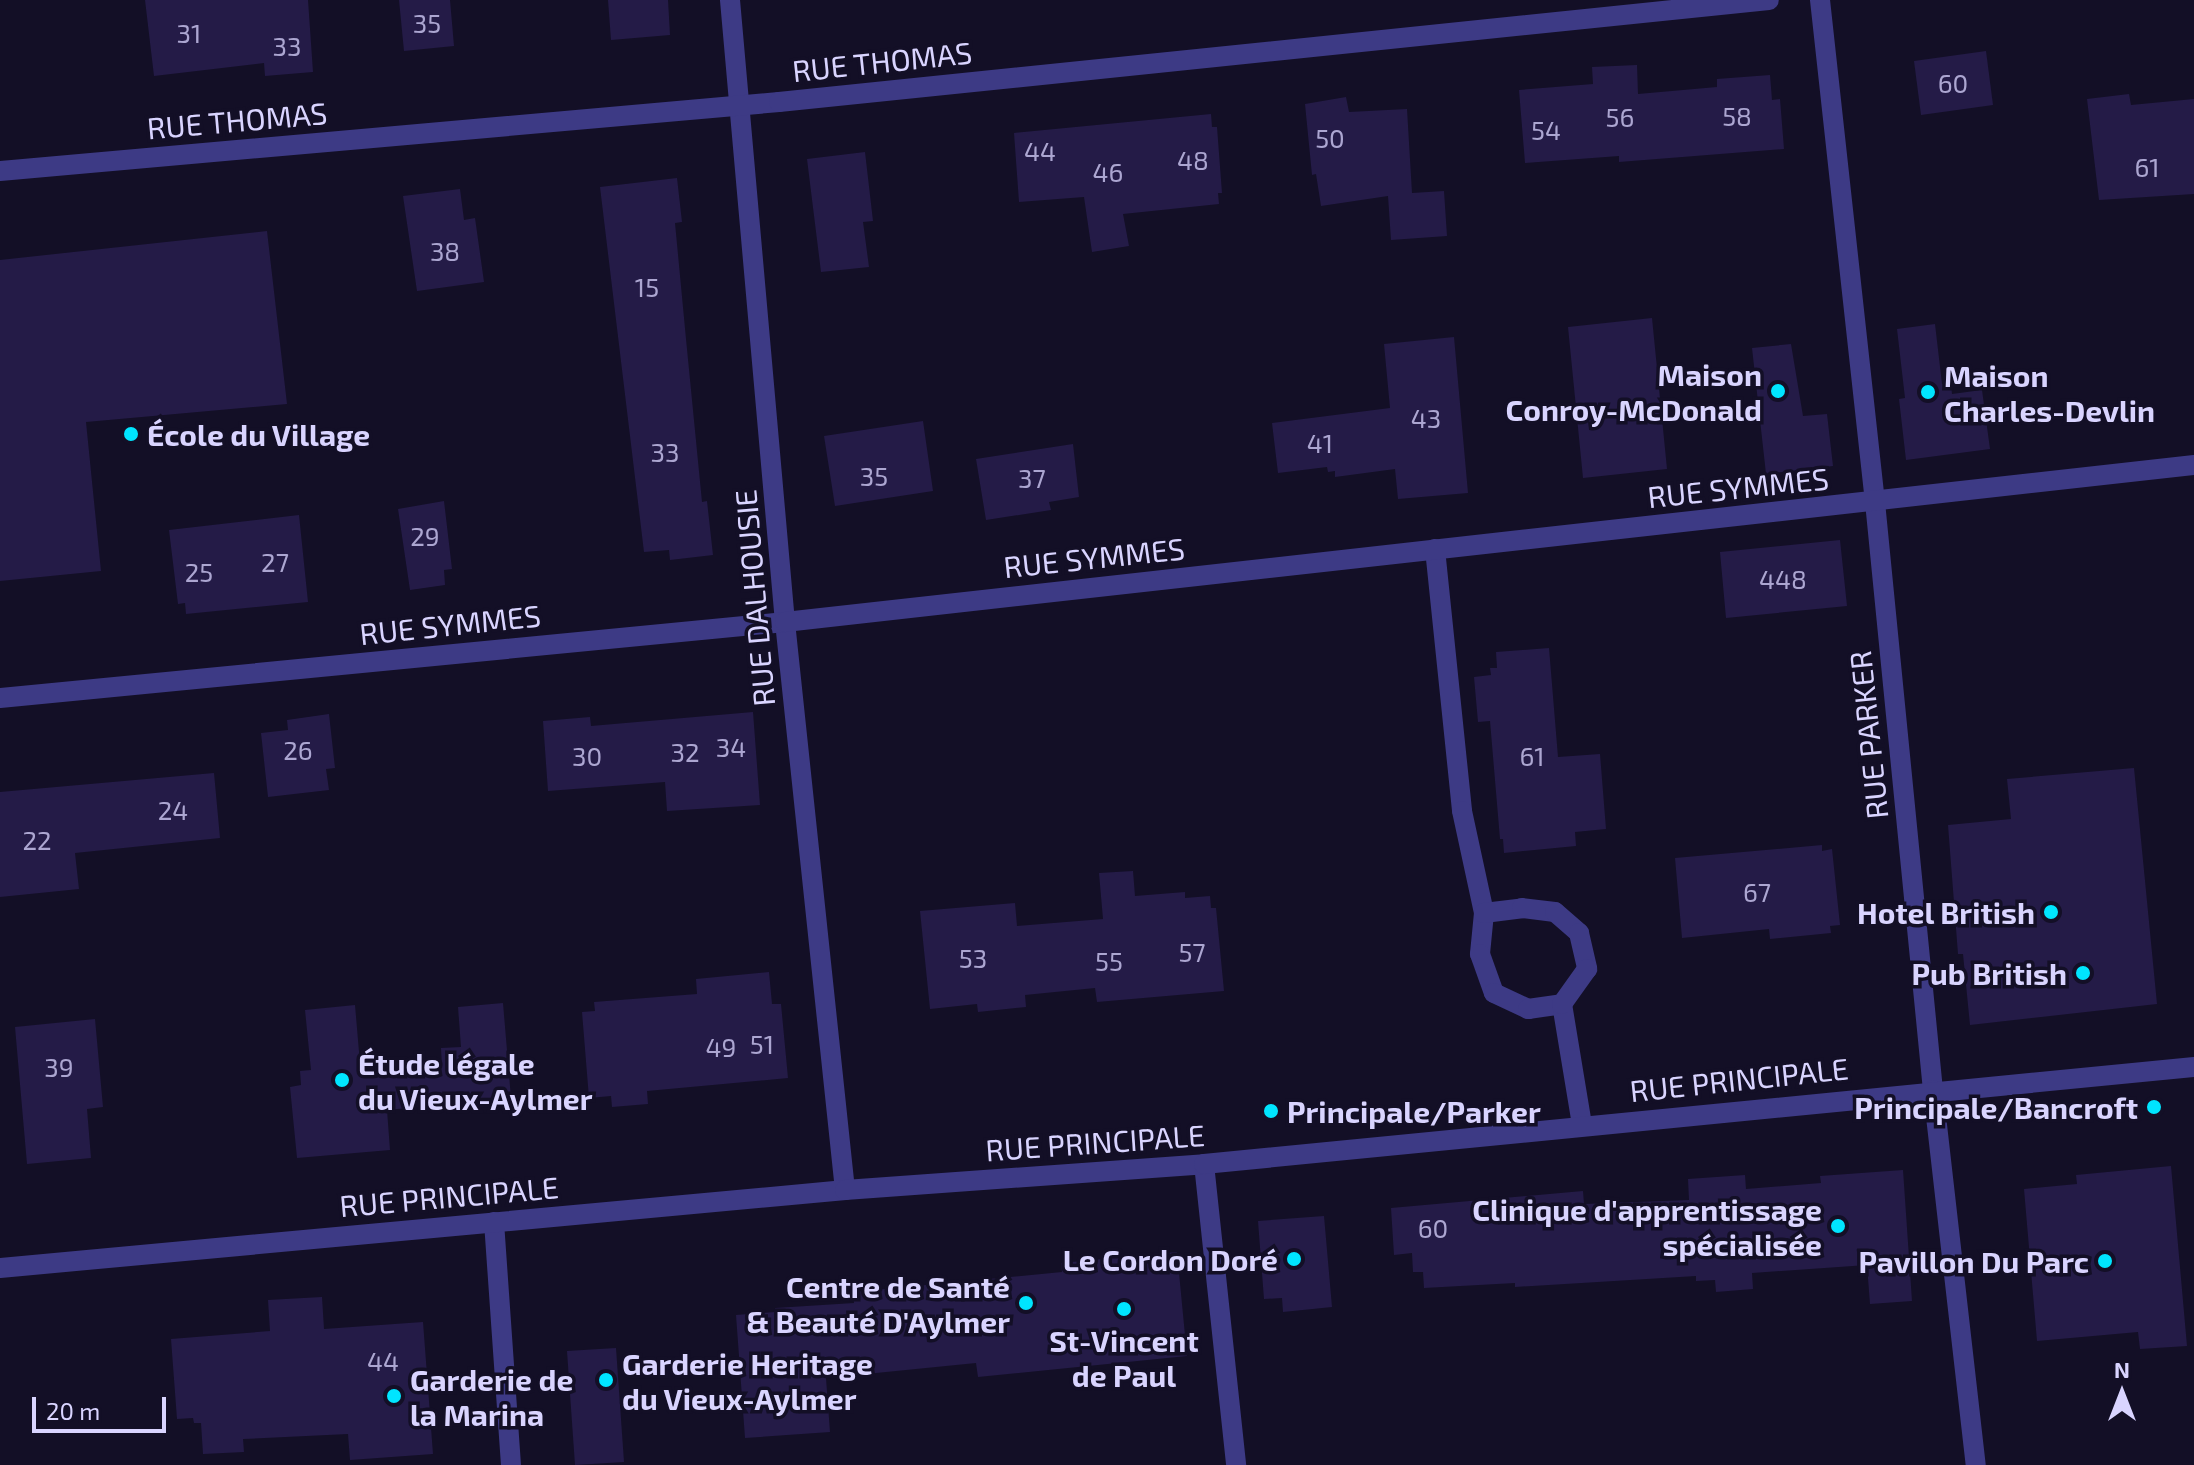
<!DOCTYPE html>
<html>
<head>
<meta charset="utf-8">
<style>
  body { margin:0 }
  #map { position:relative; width:2194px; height:1465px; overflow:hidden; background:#130f26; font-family:"Exo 2",sans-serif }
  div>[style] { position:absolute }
  .building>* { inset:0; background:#241b47 }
  .service>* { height:20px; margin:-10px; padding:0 10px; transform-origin:10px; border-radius:10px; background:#3d3a85 }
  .minor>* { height:20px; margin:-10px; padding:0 10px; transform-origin:10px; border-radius:10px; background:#3d3a85 }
  .tertiary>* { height:20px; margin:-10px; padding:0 10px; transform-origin:10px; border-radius:10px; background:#3d3a85 }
  .dots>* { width:22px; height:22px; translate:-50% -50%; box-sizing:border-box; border:4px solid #130f26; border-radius:50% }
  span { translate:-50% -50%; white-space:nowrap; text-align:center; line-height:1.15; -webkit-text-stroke:7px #130f26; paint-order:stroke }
  .number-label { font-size:26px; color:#aca6d1 }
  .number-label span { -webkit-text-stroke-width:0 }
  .street-label { font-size:30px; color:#d9d4ff }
  .poi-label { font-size:30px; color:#d9d4ff; font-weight:700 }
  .right { translate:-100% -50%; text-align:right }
  .left { translate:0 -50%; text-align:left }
  .north { position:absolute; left:2082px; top:1353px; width:80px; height:80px; -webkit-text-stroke:6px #130f26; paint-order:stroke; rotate:0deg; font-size:22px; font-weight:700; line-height:32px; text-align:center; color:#d9d4ff }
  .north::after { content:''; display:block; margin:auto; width:28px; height:36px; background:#d9d4ff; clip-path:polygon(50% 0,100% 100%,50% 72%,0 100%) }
  .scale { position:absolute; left:32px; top:1397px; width:134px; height:36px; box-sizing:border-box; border:4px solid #d9d4ff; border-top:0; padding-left:10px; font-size:24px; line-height:28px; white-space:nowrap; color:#d9d4ff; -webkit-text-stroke:6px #130f26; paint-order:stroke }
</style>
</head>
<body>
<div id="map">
  <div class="building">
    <div style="clip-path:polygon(145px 0,308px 0,313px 72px,265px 76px,264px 63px,154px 76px)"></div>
    <div style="clip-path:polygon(399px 0,450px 0,454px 46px,404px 51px)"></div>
    <div style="clip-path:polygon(608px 0,668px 0,670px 35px,611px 40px)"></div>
    <div style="clip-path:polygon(1986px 51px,1993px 105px,1921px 115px,1914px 61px)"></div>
    <div style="clip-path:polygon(1637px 65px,1638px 94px,1717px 87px,1717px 79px,1770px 75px,1772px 100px,1780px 99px,1784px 149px,1619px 162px,1619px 156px,1525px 163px,1519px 90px,1593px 84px,1592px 67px)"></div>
    <div style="clip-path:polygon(2129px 94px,2131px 105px,2194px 99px,2194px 194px,2099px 200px,2087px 99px)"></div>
    <div style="clip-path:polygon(1346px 97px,1349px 112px,1407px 109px,1412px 193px,1444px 191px,1447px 236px,1391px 240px,1388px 196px,1321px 206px,1316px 174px,1312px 175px,1305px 104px)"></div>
    <div style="clip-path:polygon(1211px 114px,1212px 127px,1217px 127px,1222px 193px,1218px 193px,1219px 204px,1123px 214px,1129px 246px,1092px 252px,1084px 197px,1019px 202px,1014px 133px)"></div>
    <div style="clip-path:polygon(865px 152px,873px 221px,863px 222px,869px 267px,821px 272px,807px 159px)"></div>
    <div style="clip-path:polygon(677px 178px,682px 222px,675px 223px,686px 339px,702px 502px,707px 501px,713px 555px,670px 560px,669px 550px,644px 552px,600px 187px)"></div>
    <div style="clip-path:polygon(460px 189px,464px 220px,475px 218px,484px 282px,417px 291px,403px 196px)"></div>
    <div style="clip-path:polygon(267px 231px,287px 404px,86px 422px,101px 571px,0 581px,0 260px)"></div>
    <div style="clip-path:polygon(1652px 318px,1667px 469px,1583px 478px,1568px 327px)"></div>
    <div style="clip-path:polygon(1935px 324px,1942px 384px,1951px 384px,1952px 394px,1982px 390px,1990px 449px,1906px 460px,1899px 399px,1905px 398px,1897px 329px)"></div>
    <div style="clip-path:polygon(1454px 337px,1468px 493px,1398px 499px,1395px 469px,1335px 477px,1335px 471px,1328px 472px,1327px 467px,1278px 473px,1272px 423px,1390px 408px,1384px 344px)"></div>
    <div style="clip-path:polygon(1791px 344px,1803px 416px,1827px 414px,1833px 466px,1766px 474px,1752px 348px)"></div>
    <div style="clip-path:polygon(923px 421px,933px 491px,835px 506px,824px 436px)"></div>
    <div style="clip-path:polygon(1073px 444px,1079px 497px,1049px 502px,1051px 510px,986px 520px,976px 459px)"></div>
    <div style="clip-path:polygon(444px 501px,452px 569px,444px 570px,445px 585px,410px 590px,398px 509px)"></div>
    <div style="clip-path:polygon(299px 515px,308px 602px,186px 614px,185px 603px,178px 604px,169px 530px)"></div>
    <div style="clip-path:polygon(1840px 540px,1847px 606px,1726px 618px,1720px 552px)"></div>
    <div style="clip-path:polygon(1549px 648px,1558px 757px,1600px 754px,1606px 829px,1575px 832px,1576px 846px,1504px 853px,1503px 839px,1500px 839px,1490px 721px,1478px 722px,1474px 677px,1491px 675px,1490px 668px,1497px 668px,1496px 652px)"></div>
    <div style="clip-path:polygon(753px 712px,760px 805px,667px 811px,665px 782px,548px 791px,543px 721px,590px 717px,591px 726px)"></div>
    <div style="clip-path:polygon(329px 714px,335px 768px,326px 769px,329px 790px,268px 797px,261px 733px,288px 730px,287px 720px)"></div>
    <div style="clip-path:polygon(2134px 768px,2157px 1004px,1970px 1025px,1963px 954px,1958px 954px,1948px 825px,2011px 819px,2007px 779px)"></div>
    <div style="clip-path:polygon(214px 773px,220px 838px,75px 853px,79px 889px,0 897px,0 792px)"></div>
    <div style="clip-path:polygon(1822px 845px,1822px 851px,1832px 849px,1840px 925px,1830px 926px,1831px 933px,1770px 939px,1769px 929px,1682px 938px,1675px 858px)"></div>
    <div style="clip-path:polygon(1133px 871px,1135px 896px,1185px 892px,1185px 898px,1210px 896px,1211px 908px,1216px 908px,1224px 991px,1097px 1002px,1095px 988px,1025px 995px,1026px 1007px,978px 1012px,977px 1004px,930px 1009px,920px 911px,1015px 903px,1017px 926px,1103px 919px,1099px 873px)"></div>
    <div style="clip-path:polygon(769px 972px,772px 1004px,781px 1004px,788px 1078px,647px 1091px,648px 1104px,612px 1107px,611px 1096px,589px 1098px,582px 1012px,595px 1011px,594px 1002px,697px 994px,696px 979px)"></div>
    <div style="clip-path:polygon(503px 1003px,511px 1098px,387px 1110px,390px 1150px,297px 1158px,290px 1087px,301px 1085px,300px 1071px,311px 1070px,305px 1010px,355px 1005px,361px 1075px,442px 1067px,441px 1048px,461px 1047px,458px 1007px)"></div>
    <div style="clip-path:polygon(95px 1019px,103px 1107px,87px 1109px,91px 1158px,27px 1164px,15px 1027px)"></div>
    <div style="clip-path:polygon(2171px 1166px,2187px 1346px,2140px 1349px,2138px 1332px,2037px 1341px,2024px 1189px,2077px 1184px,2076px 1175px)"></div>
    <div style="clip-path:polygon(1903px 1170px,1912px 1301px,1870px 1304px,1867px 1265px,1752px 1273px,1753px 1289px,1716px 1292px,1715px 1280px,1696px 1281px,1696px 1276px,1515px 1287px,1515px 1283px,1424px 1288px,1423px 1272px,1413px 1272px,1412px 1253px,1394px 1255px,1391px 1208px,1583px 1191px,1584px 1204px,1689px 1200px,1688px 1179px,1745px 1175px,1746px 1189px,1821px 1183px,1820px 1176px)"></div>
    <div style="clip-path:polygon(1324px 1216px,1332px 1307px,1283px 1312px,1282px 1298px,1264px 1299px,1258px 1221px)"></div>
    <div style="clip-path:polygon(1177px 1252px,1187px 1356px,978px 1377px,976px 1363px,826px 1378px,830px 1432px,745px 1438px,736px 1315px,775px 1312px,775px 1308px,854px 1303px,853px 1292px,1062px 1272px,1061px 1263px)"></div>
    <div style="clip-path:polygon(322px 1297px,324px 1329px,423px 1322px,433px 1454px,350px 1460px,348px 1434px,243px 1439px,244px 1452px,203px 1454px,201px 1423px,194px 1423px,193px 1418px,177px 1419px,171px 1339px,270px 1331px,268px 1300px)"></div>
    <div style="clip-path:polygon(616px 1348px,624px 1462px,575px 1465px,567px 1351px)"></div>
  </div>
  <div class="service">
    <div style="left:1435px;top:549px;width:263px;rotate:84.1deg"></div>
    <div style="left:1462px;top:811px;width:104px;rotate:77.8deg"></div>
    <div style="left:1484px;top:913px;width:41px;rotate:95.6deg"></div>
    <div style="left:1480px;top:954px;width:41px;rotate:70.3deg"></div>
    <div style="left:1494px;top:993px;width:38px;rotate:25deg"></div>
    <div style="left:1528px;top:1009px;width:34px;rotate:-8deg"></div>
    <div style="left:1562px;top:1004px;width:123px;rotate:80.6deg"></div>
    <div style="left:1484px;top:913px;width:38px;rotate:-7deg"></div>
    <div style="left:1522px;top:908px;width:33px;rotate:7deg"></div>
    <div style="left:1555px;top:912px;width:32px;rotate:41deg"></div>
    <div style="left:1579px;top:933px;width:37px;rotate:77deg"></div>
    <div style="left:1587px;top:969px;width:43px;rotate:125.5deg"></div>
  </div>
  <div class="minor">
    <div style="left:730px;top:0;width:624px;rotate:84.95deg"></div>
    <div style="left:785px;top:622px;width:571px;rotate:83.97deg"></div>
    <div style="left:1820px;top:0;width:505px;rotate:83.75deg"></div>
    <div style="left:1875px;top:502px;width:591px;rotate:84.37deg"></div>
    <div style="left:1933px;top:1090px;width:377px;rotate:83.5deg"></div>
    <div style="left:0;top:171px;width:782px;rotate:-5.06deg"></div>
    <div style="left:779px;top:102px;width:995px;rotate:-5.88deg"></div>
    <div style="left:0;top:698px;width:789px;rotate:-5.53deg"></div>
    <div style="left:785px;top:622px;width:1418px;rotate:-6.36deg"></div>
    <div style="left:1204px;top:1164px;width:303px;rotate:83.9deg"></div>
    <div style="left:494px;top:1222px;width:244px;rotate:86deg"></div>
  </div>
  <div class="tertiary">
    <div style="left:0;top:1268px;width:849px;rotate:-5.27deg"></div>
    <div style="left:845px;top:1190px;width:360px;rotate:-4.1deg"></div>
    <div style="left:1204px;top:1164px;width:995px;rotate:-5.6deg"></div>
  </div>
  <div class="dots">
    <div style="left:1778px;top:391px;background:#00e5ff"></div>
    <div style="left:1928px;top:392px;background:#00e5ff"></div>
    <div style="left:131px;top:434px;background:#00e5ff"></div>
    <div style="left:2051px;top:912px;background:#00e5ff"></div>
    <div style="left:2083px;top:973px;background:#00e5ff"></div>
    <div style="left:342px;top:1080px;background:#00e5ff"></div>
    <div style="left:2154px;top:1107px;background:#00e5ff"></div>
    <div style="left:1271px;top:1111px;background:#00e5ff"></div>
    <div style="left:1838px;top:1226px;background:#00e5ff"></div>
    <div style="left:1294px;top:1259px;background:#00e5ff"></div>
    <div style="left:2105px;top:1261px;background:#00e5ff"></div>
    <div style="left:1026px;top:1303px;background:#00e5ff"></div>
    <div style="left:1124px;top:1309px;background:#00e5ff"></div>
    <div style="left:606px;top:1380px;background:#00e5ff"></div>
    <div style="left:394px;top:1396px;background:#00e5ff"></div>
  </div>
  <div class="number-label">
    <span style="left:427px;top:23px">35</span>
    <span style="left:189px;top:33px">31</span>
    <span style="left:287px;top:46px">33</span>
    <span style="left:1953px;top:83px">60</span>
    <span style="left:1737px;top:116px">58</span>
    <span style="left:1620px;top:117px">56</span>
    <span style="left:1546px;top:130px">54</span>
    <span style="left:1330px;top:138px">50</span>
    <span style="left:1040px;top:151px">44</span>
    <span style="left:1193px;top:160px">48</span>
    <span style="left:2147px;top:167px">61</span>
    <span style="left:1108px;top:172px">46</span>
    <span style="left:445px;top:251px">38</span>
    <span style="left:647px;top:287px">15</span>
    <span style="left:1426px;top:418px">43</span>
    <span style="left:1320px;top:443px">41</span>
    <span style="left:665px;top:452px">33</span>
    <span style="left:874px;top:476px">35</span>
    <span style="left:1032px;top:478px">37</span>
    <span style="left:425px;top:536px">29</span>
    <span style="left:275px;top:562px">27</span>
    <span style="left:199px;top:572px">25</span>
    <span style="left:1783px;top:579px">448</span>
    <span style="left:731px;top:747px">34</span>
    <span style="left:298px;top:750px">26</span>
    <span style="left:685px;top:752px">32</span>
    <span style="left:587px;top:756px">30</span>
    <span style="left:1532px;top:756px">61</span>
    <span style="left:173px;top:810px">24</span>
    <span style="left:37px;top:840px">22</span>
    <span style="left:1757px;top:892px">67</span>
    <span style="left:1192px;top:952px">57</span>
    <span style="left:973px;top:958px">53</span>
    <span style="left:1109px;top:961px">55</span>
    <span style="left:762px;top:1044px">51</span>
    <span style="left:721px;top:1047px">49</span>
    <span style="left:59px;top:1067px">39</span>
    <span style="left:1433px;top:1228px">60</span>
    <span style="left:383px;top:1361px">44</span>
  </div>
  <div class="street-label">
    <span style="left:882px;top:61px;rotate:-6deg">RUE THOMAS</span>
    <span style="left:237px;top:120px;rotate:-5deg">RUE THOMAS</span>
    <span style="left:1738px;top:487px;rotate:-6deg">RUE SYMMES</span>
    <span style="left:1094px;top:557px;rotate:-6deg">RUE SYMMES</span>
    <span style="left:754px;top:598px;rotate:-95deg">RUE DALHOUSIE</span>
    <span style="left:450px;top:624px;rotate:-6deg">RUE SYMMES</span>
    <span style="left:1868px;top:735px;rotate:-96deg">RUE PARKER</span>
    <span style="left:1739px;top:1079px;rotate:-6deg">RUE PRINCIPALE</span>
    <span style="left:1095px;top:1142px;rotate:-4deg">RUE PRINCIPALE</span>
    <span style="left:449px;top:1196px;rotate:-5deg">RUE PRINCIPALE</span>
  </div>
  <div class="poi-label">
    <span class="right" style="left:1762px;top:391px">Maison<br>Conroy-McDonald</span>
    <span class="left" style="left:1944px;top:392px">Maison<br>Charles-Devlin</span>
    <span class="left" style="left:147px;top:434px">École du Village</span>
    <span class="right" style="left:2035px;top:912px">Hotel British</span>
    <span class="right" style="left:2067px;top:973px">Pub British</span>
    <span class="left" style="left:358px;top:1080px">Étude légale<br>du Vieux-Aylmer</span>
    <span class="right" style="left:2138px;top:1107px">Principale/Bancroft</span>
    <span class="left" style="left:1287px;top:1111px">Principale/Parker</span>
    <span class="right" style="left:1822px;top:1226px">Clinique d'apprentissage<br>spécialisée</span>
    <span class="right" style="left:1278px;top:1259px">Le Cordon Doré</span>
    <span class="right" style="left:2089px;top:1261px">Pavillon Du Parc</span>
    <span class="right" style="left:1010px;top:1303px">Centre de Santé<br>&amp; Beauté D'Aylmer</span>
    <span style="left:1124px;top:1357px">St-Vincent<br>de Paul</span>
    <span class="left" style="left:622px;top:1380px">Garderie Heritage<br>du Vieux-Aylmer</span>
    <span class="left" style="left:410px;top:1396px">Garderie de<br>la Marina</span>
  </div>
  <div class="north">N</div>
  <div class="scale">20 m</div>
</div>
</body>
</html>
